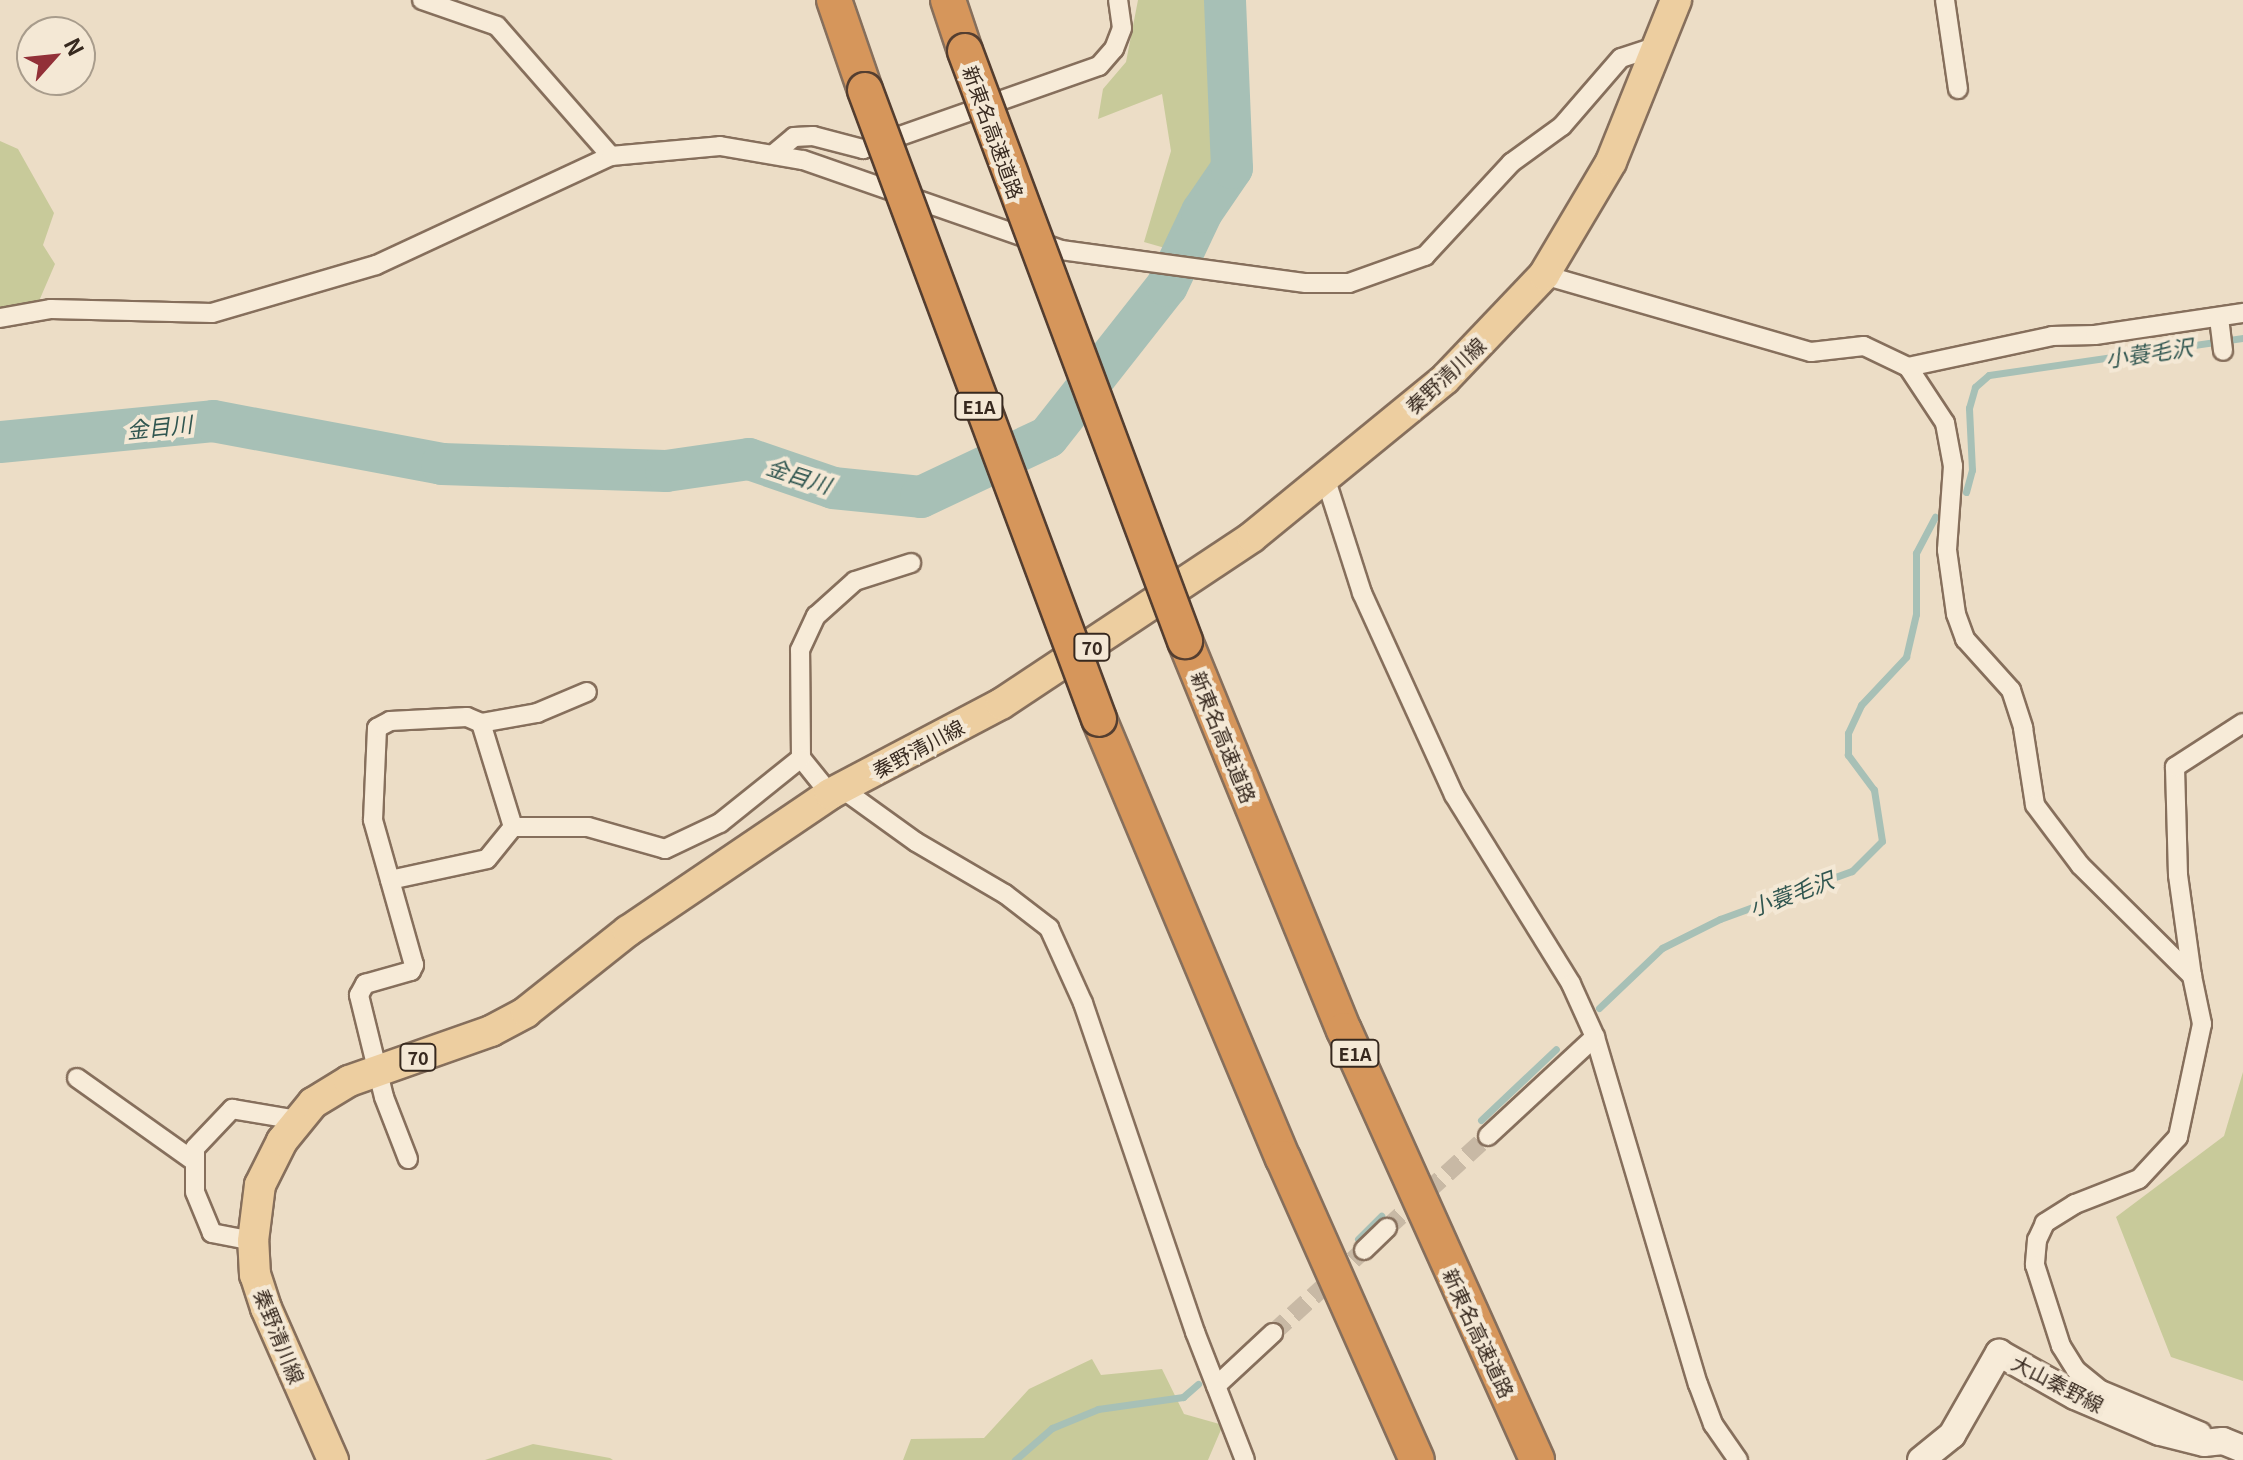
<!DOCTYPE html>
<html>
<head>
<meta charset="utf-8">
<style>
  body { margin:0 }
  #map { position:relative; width:2243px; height:1460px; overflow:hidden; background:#ecddc6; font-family:Georgia,"Noto Sans JP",serif }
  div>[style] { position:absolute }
  .green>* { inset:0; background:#c8ca9a }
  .stream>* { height:7px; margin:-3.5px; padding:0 3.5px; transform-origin:3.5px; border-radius:3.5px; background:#a7c0b6 }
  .river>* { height:42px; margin:-21px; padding:0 21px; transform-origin:21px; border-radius:21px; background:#a7c0b6 }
  .minor-tunnel>* { height:18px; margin-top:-9px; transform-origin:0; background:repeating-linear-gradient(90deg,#c8b9a5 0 18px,transparent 0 27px) }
  .roads { filter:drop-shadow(2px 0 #866f5c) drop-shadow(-2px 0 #866f5c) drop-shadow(0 2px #866f5c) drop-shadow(0 -2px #866f5c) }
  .minor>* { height:18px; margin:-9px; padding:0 9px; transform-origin:9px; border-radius:9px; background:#f7ebd8 }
  .secondary>* { height:26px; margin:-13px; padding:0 13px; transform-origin:13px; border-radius:13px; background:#f7ebd8 }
  .primary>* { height:30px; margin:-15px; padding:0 15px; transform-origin:15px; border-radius:15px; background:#edcea0 }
  .motorway>* { height:34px; margin:-17px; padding:0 17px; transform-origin:17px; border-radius:17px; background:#d6965b }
  .bridges { filter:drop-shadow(2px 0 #543e30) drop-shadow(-2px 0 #543e30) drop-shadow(0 2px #543e30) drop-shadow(0 -2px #543e30) }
  .motorway-bridge>* { height:34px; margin:-17px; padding:0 17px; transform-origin:17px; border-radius:17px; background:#d6965b }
  span { translate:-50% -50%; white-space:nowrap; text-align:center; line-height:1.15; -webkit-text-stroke:8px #f4e8d5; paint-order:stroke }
  .shield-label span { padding:2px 6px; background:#f4e8d5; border:2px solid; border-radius:6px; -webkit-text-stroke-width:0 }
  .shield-label { font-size:18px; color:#37291f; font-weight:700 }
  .street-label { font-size:20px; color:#37291f }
  .water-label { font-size:22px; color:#305650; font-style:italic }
  .north { position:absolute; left:16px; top:16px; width:80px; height:80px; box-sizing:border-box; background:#f4e8d5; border:2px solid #a89c8c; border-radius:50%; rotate:63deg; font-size:22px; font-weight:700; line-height:32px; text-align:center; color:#37291f }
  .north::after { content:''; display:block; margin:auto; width:28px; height:36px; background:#923038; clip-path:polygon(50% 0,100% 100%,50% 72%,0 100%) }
</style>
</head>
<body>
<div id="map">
  <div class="green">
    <div style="clip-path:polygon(1138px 0,1234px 0,1234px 68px,1242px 125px,1179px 252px,1144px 242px,1171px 151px,1162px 94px,1098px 119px,1103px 89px,1126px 62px)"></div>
    <div style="clip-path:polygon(0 141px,18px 149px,54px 213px,43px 245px,55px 264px,36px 308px,0 308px)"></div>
    <div style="clip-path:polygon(2243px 1072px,2243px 1381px,2171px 1357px,2116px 1217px,2224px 1136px)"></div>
    <div style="clip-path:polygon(1092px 1359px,1101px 1375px,1162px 1369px,1184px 1414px,1223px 1425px,1208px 1460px,903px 1460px,911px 1439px,984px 1438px,1029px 1389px)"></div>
    <div style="clip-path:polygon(533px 1444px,610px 1458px,613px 1460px,485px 1460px)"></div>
  </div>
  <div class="stream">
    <div style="left:1966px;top:492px;width:23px;rotate:-75deg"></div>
    <div style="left:1972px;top:470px;width:62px;rotate:-92.8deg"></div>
    <div style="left:1969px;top:408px;width:22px;rotate:-74deg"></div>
    <div style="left:1975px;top:387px;width:18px;rotate:-41deg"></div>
    <div style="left:1989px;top:375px;width:257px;rotate:-8.3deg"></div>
    <div style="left:1599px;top:1008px;width:87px;rotate:-43.6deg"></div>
    <div style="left:1662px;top:948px;width:65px;rotate:-26.6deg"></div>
    <div style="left:1720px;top:919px;width:140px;rotate:-20deg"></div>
    <div style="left:1852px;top:871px;width:42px;rotate:-45deg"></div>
    <div style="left:1882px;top:841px;width:52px;rotate:-98.9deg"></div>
    <div style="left:1874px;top:790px;width:44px;rotate:-126.6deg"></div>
    <div style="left:1848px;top:755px;width:22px;rotate:-90deg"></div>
    <div style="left:1848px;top:733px;width:31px;rotate:-65deg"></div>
    <div style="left:1861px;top:705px;width:66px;rotate:-46.8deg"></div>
    <div style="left:1906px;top:657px;width:44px;rotate:-76.9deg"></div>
    <div style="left:1916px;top:614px;width:61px;rotate:-90deg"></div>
    <div style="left:1916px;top:553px;width:41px;rotate:-62.2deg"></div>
    <div style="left:1481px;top:1120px;width:103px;rotate:-43.4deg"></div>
    <div style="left:1358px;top:1239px;width:33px;rotate:-45deg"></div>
    <div style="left:1015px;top:1460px;width:49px;rotate:-40.9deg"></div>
    <div style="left:1052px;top:1428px;width:50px;rotate:-22.4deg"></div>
    <div style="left:1098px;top:1409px;width:86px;rotate:-8deg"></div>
    <div style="left:1183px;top:1397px;width:20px;rotate:-41deg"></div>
  </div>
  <div class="river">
    <div style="left:0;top:442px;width:214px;rotate:-5.6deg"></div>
    <div style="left:213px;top:421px;width:233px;rotate:10.6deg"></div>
    <div style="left:442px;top:464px;width:224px;rotate:1.8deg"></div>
    <div style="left:666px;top:471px;width:84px;rotate:-8.2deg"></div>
    <div style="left:749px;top:459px;width:89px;rotate:19deg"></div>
    <div style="left:833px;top:488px;width:88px;rotate:5.8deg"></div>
    <div style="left:921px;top:497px;width:140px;rotate:-25.3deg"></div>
    <div style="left:1048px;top:437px;width:192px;rotate:-51.8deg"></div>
    <div style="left:1167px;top:286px;width:82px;rotate:-64.7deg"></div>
    <div style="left:1202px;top:212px;width:53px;rotate:-55.7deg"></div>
    <div style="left:1232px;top:168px;width:168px;rotate:-92.4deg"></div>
  </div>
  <div class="minor-tunnel">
    <div style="left:1387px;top:1228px;width:137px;rotate:-42.3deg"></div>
    <div style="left:1273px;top:1333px;width:123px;rotate:-42.4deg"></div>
  </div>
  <div class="roads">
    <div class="minor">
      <div style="left:422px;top:0;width:79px;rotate:19.1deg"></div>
      <div style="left:497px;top:26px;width:173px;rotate:48.8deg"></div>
      <div style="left:1945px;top:0;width:90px;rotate:81.7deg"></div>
      <div style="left:775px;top:153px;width:25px;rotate:-40deg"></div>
      <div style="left:794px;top:137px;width:19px;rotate:-3deg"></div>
      <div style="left:813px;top:136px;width:52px;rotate:14.6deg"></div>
      <div style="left:863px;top:149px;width:250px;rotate:-19.4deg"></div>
      <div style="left:1099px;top:66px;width:23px;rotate:-49deg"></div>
      <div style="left:1114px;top:49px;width:22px;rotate:-69deg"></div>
      <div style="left:1122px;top:28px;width:28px;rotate:-98deg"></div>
      <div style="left:1544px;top:275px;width:278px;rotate:16.1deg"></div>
      <div style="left:1811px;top:352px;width:53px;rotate:-6.5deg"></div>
      <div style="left:1864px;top:346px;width:49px;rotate:25.5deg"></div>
      <div style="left:1908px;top:367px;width:67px;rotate:56.5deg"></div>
      <div style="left:1945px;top:423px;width:44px;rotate:79.5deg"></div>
      <div style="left:1953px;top:466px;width:84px;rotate:94.1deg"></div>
      <div style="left:1947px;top:550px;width:65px;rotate:82deg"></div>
      <div style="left:1956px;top:614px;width:27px;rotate:70deg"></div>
      <div style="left:1965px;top:639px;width:69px;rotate:48deg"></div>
      <div style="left:2011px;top:690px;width:40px;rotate:72deg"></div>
      <div style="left:2023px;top:728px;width:78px;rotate:81.1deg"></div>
      <div style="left:2035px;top:805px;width:75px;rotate:53.1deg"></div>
      <div style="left:2080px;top:865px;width:158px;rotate:44.7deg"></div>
      <div style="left:2192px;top:976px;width:49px;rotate:78.2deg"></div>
      <div style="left:2202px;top:1024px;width:116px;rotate:102deg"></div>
      <div style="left:2178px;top:1137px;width:57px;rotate:132.9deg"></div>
      <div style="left:2139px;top:1179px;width:69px;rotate:158.7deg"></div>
      <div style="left:2075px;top:1204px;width:36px;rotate:148deg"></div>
      <div style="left:2045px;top:1223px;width:19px;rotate:115deg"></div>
      <div style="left:2037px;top:1240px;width:25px;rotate:95deg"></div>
      <div style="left:2035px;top:1265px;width:85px;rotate:72.2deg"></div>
      <div style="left:2061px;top:1346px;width:28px;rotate:58deg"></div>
      <div style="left:2076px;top:1370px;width:32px;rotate:39deg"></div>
      <div style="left:2101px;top:1390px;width:109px;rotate:22.6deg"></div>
      <div style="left:0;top:318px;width:52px;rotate:-10deg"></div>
      <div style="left:51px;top:309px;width:161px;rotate:1.4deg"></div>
      <div style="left:212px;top:313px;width:171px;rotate:-16.3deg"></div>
      <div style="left:376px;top:265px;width:259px;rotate:-24.9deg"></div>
      <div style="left:611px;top:156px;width:109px;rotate:-5.2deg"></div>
      <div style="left:720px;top:146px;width:84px;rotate:9.6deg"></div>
      <div style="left:803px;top:160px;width:273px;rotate:19.2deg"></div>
      <div style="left:1061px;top:250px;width:247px;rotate:7.7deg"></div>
      <div style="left:1306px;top:283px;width:43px"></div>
      <div style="left:1349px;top:283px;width:81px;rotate:-19.6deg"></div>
      <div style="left:1425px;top:256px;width:127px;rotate:-47.2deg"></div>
      <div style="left:1511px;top:163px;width:63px;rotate:-36deg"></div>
      <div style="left:1562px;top:126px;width:90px;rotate:-49.1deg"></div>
      <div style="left:1621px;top:58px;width:36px;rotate:-18deg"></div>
      <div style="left:2219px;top:318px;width:33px;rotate:83deg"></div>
      <div style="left:1908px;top:367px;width:147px;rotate:-12.1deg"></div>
      <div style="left:2052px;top:336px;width:43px;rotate:-1.3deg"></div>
      <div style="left:2095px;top:335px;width:150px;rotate:-8.5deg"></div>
      <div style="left:1325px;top:477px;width:122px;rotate:72.3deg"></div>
      <div style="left:1362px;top:593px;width:222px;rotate:65.5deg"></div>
      <div style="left:1454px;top:795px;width:222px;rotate:58.2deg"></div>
      <div style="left:1571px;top:984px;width:58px;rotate:65.6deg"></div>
      <div style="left:1595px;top:1037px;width:362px;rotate:73.5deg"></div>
      <div style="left:1698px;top:1384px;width:43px;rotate:69.4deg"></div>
      <div style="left:1713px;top:1424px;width:44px;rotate:55.2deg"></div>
      <div style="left:481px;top:723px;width:57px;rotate:-10.1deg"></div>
      <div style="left:537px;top:713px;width:54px;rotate:-22.8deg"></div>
      <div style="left:841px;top:788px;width:92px;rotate:35.8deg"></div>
      <div style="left:916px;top:842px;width:103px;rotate:30.3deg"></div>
      <div style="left:1005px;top:894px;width:56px;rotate:37.7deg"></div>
      <div style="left:1049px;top:928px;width:82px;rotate:65.6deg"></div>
      <div style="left:1083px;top:1003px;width:348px;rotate:71.2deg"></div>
      <div style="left:1195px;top:1332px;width:137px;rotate:68.7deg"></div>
      <div style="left:830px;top:794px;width:46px;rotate:-128.9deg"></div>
      <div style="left:801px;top:758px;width:108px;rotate:-90.5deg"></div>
      <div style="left:800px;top:650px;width:38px;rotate:-65deg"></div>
      <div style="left:816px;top:616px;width:52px;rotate:-41.9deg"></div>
      <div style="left:855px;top:581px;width:59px;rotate:-17.8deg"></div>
      <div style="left:513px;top:827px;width:75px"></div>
      <div style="left:588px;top:827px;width:80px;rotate:15.9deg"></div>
      <div style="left:665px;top:849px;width:61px;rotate:-25.3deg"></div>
      <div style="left:720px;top:823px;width:104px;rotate:-38.7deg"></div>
      <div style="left:390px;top:880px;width:99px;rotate:-12.2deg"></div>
      <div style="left:487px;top:859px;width:41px;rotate:-50.9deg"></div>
      <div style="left:2192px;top:976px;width:102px;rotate:-97.9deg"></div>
      <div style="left:2178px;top:875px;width:108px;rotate:-91.6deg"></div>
      <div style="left:2175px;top:767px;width:81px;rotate:-32.9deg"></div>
      <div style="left:77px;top:1078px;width:140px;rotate:35.4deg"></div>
      <div style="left:1488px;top:1136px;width:146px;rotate:-42.8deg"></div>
      <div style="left:408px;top:1159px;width:66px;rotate:-111.2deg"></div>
      <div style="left:384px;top:1097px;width:105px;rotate:-103.8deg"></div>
      <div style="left:359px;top:995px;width:13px;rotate:-61deg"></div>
      <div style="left:365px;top:984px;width:48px;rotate:-15.8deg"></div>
      <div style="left:411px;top:971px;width:7px;rotate:-63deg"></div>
      <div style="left:414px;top:965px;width:151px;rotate:-105.8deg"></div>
      <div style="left:373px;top:820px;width:92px;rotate:-87.5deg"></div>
      <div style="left:377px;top:728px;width:15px;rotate:-28deg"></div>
      <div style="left:390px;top:721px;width:77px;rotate:-3deg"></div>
      <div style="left:467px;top:717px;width:15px;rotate:23deg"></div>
      <div style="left:481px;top:723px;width:109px;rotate:72.9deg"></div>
      <div style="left:253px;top:1241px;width:42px;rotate:-169deg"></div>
      <div style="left:212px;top:1233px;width:44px;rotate:-112.5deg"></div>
      <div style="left:195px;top:1192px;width:44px;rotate:-90deg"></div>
      <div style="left:195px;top:1148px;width:54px;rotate:-46.5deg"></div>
      <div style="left:232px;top:1109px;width:67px;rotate:9.5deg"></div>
      <div style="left:1364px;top:1250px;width:32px;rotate:-44deg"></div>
      <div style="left:1216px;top:1386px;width:78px;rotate:-42.9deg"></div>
    </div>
    <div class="secondary">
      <div style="left:1921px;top:1460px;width:40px;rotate:-39deg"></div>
      <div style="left:1952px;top:1435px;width:95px;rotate:-60.2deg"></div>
      <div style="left:1999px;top:1353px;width:87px;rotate:29.5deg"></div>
      <div style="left:2075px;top:1396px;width:92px;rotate:23deg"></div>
      <div style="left:2160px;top:1432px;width:45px;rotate:14deg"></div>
      <div style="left:2204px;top:1443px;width:19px;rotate:-6deg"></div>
      <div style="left:2223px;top:1441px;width:22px;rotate:22deg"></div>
    </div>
    <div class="primary">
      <div style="left:333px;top:1460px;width:166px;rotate:-113.8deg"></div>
      <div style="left:266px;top:1308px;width:35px;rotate:-108deg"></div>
      <div style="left:255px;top:1275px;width:34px;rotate:-93deg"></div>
      <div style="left:253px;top:1241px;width:56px;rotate:-82.9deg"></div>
      <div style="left:260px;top:1185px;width:49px;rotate:-63.4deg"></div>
      <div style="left:282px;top:1141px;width:49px;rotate:-50.8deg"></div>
      <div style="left:313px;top:1103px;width:42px;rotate:-31.4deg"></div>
      <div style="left:349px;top:1081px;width:151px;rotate:-19.4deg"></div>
      <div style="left:491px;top:1031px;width:40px;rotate:-28deg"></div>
      <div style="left:526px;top:1012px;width:130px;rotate:-38.5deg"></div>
      <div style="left:628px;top:931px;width:244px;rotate:-34.1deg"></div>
      <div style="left:830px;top:794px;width:193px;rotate:-27.8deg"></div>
      <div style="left:1001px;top:704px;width:301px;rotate:-33.6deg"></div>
      <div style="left:1252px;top:537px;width:249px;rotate:-39.3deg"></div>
      <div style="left:1445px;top:379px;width:144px;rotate:-46.4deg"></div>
      <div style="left:1544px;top:275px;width:131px;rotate:-59.3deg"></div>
      <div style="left:1611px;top:162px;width:175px;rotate:-68.1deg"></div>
    </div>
    <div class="motorway">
      <div style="left:834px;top:0;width:95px;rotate:71deg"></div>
      <div style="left:948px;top:0;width:54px;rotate:71.6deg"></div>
      <div style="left:1185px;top:641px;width:420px;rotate:67.8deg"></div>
      <div style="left:1344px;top:1030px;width:471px;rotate:65.8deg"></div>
      <div style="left:1099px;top:719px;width:476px;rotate:67.3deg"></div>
      <div style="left:1283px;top:1158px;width:330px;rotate:66.1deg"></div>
    </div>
  </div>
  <div class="bridges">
    <div class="motorway-bridge">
      <div style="left:965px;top:51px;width:630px;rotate:69.55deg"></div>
      <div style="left:865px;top:90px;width:671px;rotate:69.59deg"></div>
    </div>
  </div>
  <div class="shield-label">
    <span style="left:979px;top:406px">E1A</span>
    <span style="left:1092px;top:647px">70</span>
    <span style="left:1355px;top:1053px">E1A</span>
    <span style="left:418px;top:1057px">70</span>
  </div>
  <div class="street-label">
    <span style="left:994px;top:132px;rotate:70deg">新東名高速道路</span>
    <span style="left:1445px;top:375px;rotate:-43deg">秦野清川線</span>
    <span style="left:1224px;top:737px;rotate:68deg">新東名高速道路</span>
    <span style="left:918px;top:748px;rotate:-28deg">秦野清川線</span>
    <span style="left:1479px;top:1333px;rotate:65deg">新東名高速道路</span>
    <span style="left:280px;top:1336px;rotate:68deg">秦野清川線</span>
    <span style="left:2058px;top:1383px;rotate:27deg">大山秦野線</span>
  </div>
  <div class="water-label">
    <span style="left:2149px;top:352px;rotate:-8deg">小蓑毛沢</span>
    <span style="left:159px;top:426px;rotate:-6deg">金目川</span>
    <span style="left:799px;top:475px;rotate:18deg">金目川</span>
    <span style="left:1791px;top:893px;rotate:-20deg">小蓑毛沢</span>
  </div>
  <div class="north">N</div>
</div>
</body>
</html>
